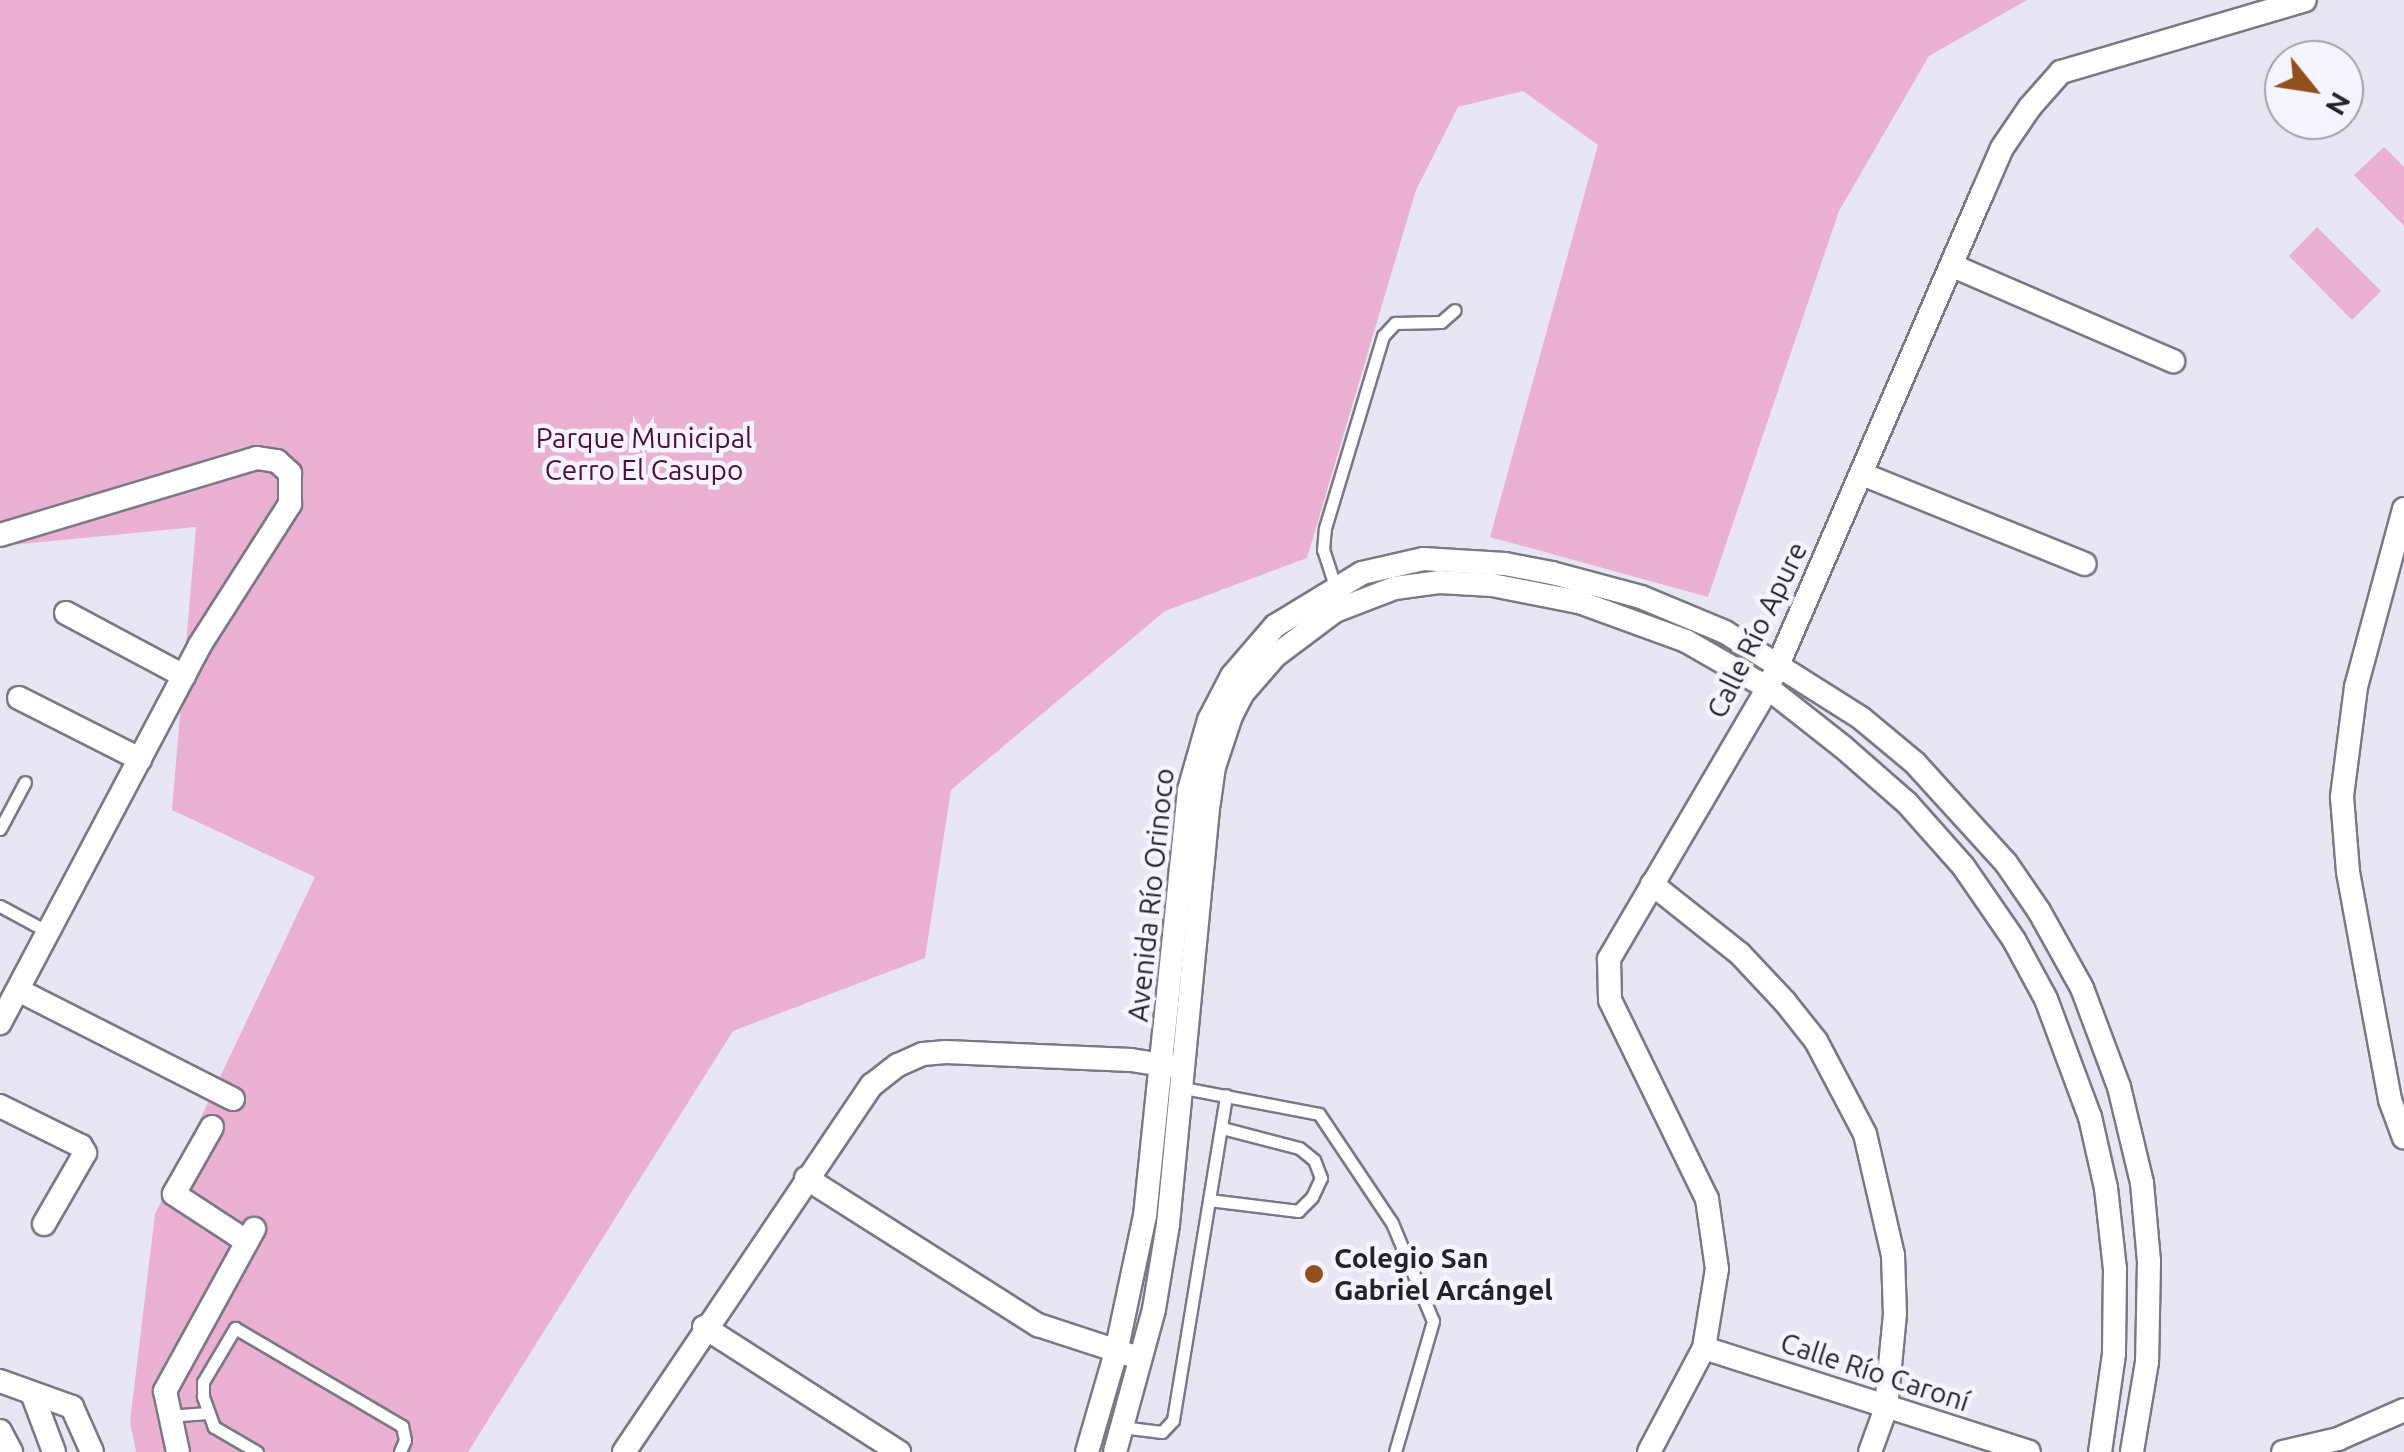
<!DOCTYPE html>
<html>
<head>
<meta charset="utf-8">
<style>
  body { margin:0 }
  #map { position:relative; width:2404px; height:1452px; overflow:hidden; background:#e9e6f4; font-family:Ubuntu,sans-serif }
  div>[style] { position:absolute }
  .green>* { inset:0; background:#eab1d2 }
  .roads { filter:drop-shadow(2px 0 #7b7884) drop-shadow(-2px 0 #7b7884) drop-shadow(0 2px #7b7884) drop-shadow(0 -2px #7b7884) }
  .service>* { height:11px; margin:-5.5px; padding:0 5.5px; transform-origin:5.5px; border-radius:5.5px; background:#fff }
  .minor>* { height:22px; margin:-11px; padding:0 11px; transform-origin:11px; border-radius:11px; background:#fff }
  .dots>* { width:28px; height:28px; translate:-50% -50%; box-sizing:border-box; border:5px solid #f6f4ff; border-radius:50% }
  span { translate:-50% -50%; white-space:nowrap; text-align:center; line-height:1.15; -webkit-text-stroke:9px #f6f4ff; paint-order:stroke }
  .park-label { font-size:28px; color:#4d0c39 }
  .street-label { font-size:28px; color:#232227 }
  .poi-label { font-size:28px; color:#232227; font-weight:700 }
  .left { translate:0 -50%; text-align:left }
  .north { position:absolute; left:2264px; top:40px; width:100px; height:100px; box-sizing:border-box; background:#f6f4ff; border:2px solid #a2a0a9; border-radius:50%; rotate:120deg; font-size:28px; font-weight:700; line-height:40px; text-align:center; color:#232227 }
  .north::after { content:''; display:block; margin:auto; width:35px; height:45px; background:#92511c; clip-path:polygon(50% 0,100% 100%,50% 72%,0 100%) }
</style>
</head>
<body>
<div id="map">
  <div class="green">
    <div style="clip-path:polygon(0 0,2027px 0,1929px 56px,1839px 211px,1708px 597px,1490px 537px,1598px 145px,1523px 91px,1458px 107px,1416px 190px,1307px 558px,1165px 611px,951px 790px,925px 958px,733px 1031px,468px 1452px,136px 1452px,130px 1422px,155px 1214px,315px 877px,172px 810px,196px 527px,0 546px)"></div>
    <div style="clip-path:polygon(2384px 147px,2404px 167px,2404px 226px,2354px 175px)"></div>
    <div style="clip-path:polygon(2317px 227px,2381px 291px,2352px 320px,2289px 256px)"></div>
  </div>
  <div class="roads">
    <div class="service">
      <div style="left:1335px;top:586px;width:38px;rotate:-108deg"></div>
      <div style="left:1323px;top:550px;width:22px;rotate:-85deg"></div>
      <div style="left:1325px;top:528px;width:201px;rotate:-73.2deg"></div>
      <div style="left:1383px;top:336px;width:18px;rotate:-47deg"></div>
      <div style="left:1395px;top:323px;width:46px;rotate:-1.2deg"></div>
      <div style="left:1441px;top:322px;width:18px;rotate:-41deg"></div>
      <div style="left:0;top:829px;width:53px;rotate:-62deg"></div>
      <div style="left:0;top:906px;width:55px;rotate:28.4deg"></div>
      <div style="left:1183px;top:1088px;width:138px;rotate:10.8deg"></div>
      <div style="left:1319px;top:1114px;width:131px;rotate:56.2deg"></div>
      <div style="left:1392px;top:1223px;width:106px;rotate:67.3deg"></div>
      <div style="left:1433px;top:1321px;width:136px;rotate:106.2deg"></div>
      <div style="left:1209px;top:1200px;width:90px;rotate:7deg"></div>
      <div style="left:1298px;top:1211px;width:20px;rotate:-45deg"></div>
      <div style="left:1312px;top:1197px;width:21px;rotate:-65deg"></div>
      <div style="left:1321px;top:1178px;width:19px;rotate:-111deg"></div>
      <div style="left:1314px;top:1160px;width:19px;rotate:-141deg"></div>
      <div style="left:1299px;top:1148px;width:80px;rotate:-165.4deg"></div>
      <div style="left:167px;top:1416px;width:41px;rotate:-4.2deg"></div>
      <div style="left:1121px;top:1427px;width:41px;rotate:7deg"></div>
      <div style="left:1162px;top:1432px;width:16px;rotate:-47deg"></div>
      <div style="left:1173px;top:1420px;width:329px;rotate:-80.7deg"></div>
      <div style="left:257px;top:1452px;width:50px;rotate:-149.8deg"></div>
      <div style="left:214px;top:1427px;width:33px;rotate:-110deg"></div>
      <div style="left:203px;top:1396px;width:14px;rotate:-90deg"></div>
      <div style="left:203px;top:1382px;width:63px;rotate:-59.3deg"></div>
      <div style="left:235px;top:1328px;width:194px;rotate:30.4deg"></div>
      <div style="left:402px;top:1426px;width:14px;rotate:78deg"></div>
      <div style="left:405px;top:1440px;width:13px;rotate:113deg"></div>
    </div>
    <div class="minor">
      <div style="left:1953px;top:266px;width:240px;rotate:23.4deg"></div>
      <div style="left:1862px;top:474px;width:240px;rotate:22deg"></div>
      <div style="left:2404px;top:509px;width:184px;rotate:105.1deg"></div>
      <div style="left:2356px;top:687px;width:111px;rotate:97.3deg"></div>
      <div style="left:2342px;top:797px;width:75px;rotate:85.4deg"></div>
      <div style="left:2348px;top:872px;width:111px;rotate:79.6deg"></div>
      <div style="left:2368px;top:981px;width:121px;rotate:79.5deg"></div>
      <div style="left:2390px;top:1100px;width:40px;rotate:69.8deg"></div>
      <div style="left:0;top:535px;width:268px;rotate:-16.7deg"></div>
      <div style="left:257px;top:458px;width:20px;rotate:9deg"></div>
      <div style="left:277px;top:461px;width:18px;rotate:43deg"></div>
      <div style="left:290px;top:473px;width:31px;rotate:90deg"></div>
      <div style="left:290px;top:504px;width:167px;rotate:122.6deg"></div>
      <div style="left:200px;top:645px;width:428px;rotate:117.9deg"></div>
      <div style="left:66px;top:613px;width:134px;rotate:28.1deg"></div>
      <div style="left:19px;top:698px;width:136px;rotate:26.8deg"></div>
      <div style="left:1652px;top:884px;width:112px;rotate:38.5deg"></div>
      <div style="left:1740px;top:954px;width:66px;rotate:46.8deg"></div>
      <div style="left:1785px;top:1002px;width:50px;rotate:51.5deg"></div>
      <div style="left:1816px;top:1041px;width:105px;rotate:62.2deg"></div>
      <div style="left:1865px;top:1134px;width:124px;rotate:77deg"></div>
      <div style="left:1893px;top:1255px;width:59px;rotate:88.1deg"></div>
      <div style="left:1895px;top:1314px;width:94px;rotate:95.5deg"></div>
      <div style="left:1886px;top:1408px;width:47px;rotate:110deg"></div>
      <div style="left:18px;top:990px;width:241px;rotate:26.9deg"></div>
      <div style="left:0;top:1106px;width:90px;rotate:26.3deg"></div>
      <div style="left:81px;top:1146px;width:8px;rotate:60deg"></div>
      <div style="left:85px;top:1153px;width:82px;rotate:120deg"></div>
      <div style="left:212px;top:1127px;width:77px;rotate:119.6deg"></div>
      <div style="left:174px;top:1194px;width:86px;rotate:33.1deg"></div>
      <div style="left:806px;top:1178px;width:275px;rotate:32.4deg"></div>
      <div style="left:1038px;top:1325px;width:97px;rotate:18.1deg"></div>
      <div style="left:704px;top:1327px;width:232px;rotate:32.7deg"></div>
      <div style="left:1704px;top:1348px;width:341px;rotate:17.7deg"></div>
      <div style="left:0;top:1381px;width:77px;rotate:19.9deg"></div>
      <div style="left:72px;top:1407px;width:49px;rotate:66deg"></div>
      <div style="left:33px;top:1396px;width:60px;rotate:69.4deg"></div>
      <div style="left:0;top:1431px;width:24px;rotate:62deg"></div>
      <div style="left:178px;top:1452px;width:62px;rotate:-102deg"></div>
      <div style="left:165px;top:1391px;width:185px;rotate:-61.2deg"></div>
      <div style="left:624px;top:1452px;width:443px;rotate:-56deg"></div>
      <div style="left:872px;top:1085px;width:33px;rotate:-38deg"></div>
      <div style="left:898px;top:1065px;width:27px;rotate:-24deg"></div>
      <div style="left:923px;top:1054px;width:23px;rotate:-5deg"></div>
      <div style="left:946px;top:1052px;width:185px;rotate:2.5deg"></div>
      <div style="left:1131px;top:1060px;width:46px;rotate:8.8deg"></div>
      <div style="left:1087px;top:1452px;width:104px;rotate:-73.8deg"></div>
      <div style="left:1116px;top:1352px;width:139px;rotate:-78deg"></div>
      <div style="left:1145px;top:1216px;width:428px;rotate:-84.1deg"></div>
      <div style="left:1189px;top:790px;width:73px;rotate:-74.1deg"></div>
      <div style="left:1209px;top:720px;width:50px;rotate:-62.4deg"></div>
      <div style="left:1232px;top:676px;width:66px;rotate:-49.3deg"></div>
      <div style="left:1275px;top:626px;width:102px;rotate:-31.3deg"></div>
      <div style="left:1362px;top:573px;width:63px;rotate:-12.9deg"></div>
      <div style="left:1423px;top:559px;width:82px;rotate:3.5deg"></div>
      <div style="left:1505px;top:564px;width:48px;rotate:10.8deg"></div>
      <div style="left:1552px;top:573px;width:92px;rotate:15.1deg"></div>
      <div style="left:1641px;top:597px;width:91px;rotate:22.6deg"></div>
      <div style="left:1725px;top:632px;width:161px;rotate:32.3deg"></div>
      <div style="left:1861px;top:718px;width:70px;rotate:39.8deg"></div>
      <div style="left:1915px;top:763px;width:135px;rotate:47.7deg"></div>
      <div style="left:2006px;top:863px;width:58px;rotate:55.5deg"></div>
      <div style="left:2039px;top:911px;width:88px;rotate:60.8deg"></div>
      <div style="left:2082px;top:988px;width:106px;rotate:69.5deg"></div>
      <div style="left:2119px;top:1087px;width:99px;rotate:76.5deg"></div>
      <div style="left:2142px;top:1183px;width:78px;rotate:84.9deg"></div>
      <div style="left:2149px;top:1261px;width:101px;rotate:91.1deg"></div>
      <div style="left:2147px;top:1362px;width:91px;rotate:99.5deg"></div>
      <div style="left:1115px;top:1452px;width:148px;rotate:-74.7deg"></div>
      <div style="left:1154px;top:1309px;width:86px;rotate:-80.6deg"></div>
      <div style="left:1168px;top:1224px;width:424px;rotate:-84.5deg"></div>
      <div style="left:1209px;top:802px;width:35px;rotate:-82deg"></div>
      <div style="left:1214px;top:767px;width:54px;rotate:-71.6deg"></div>
      <div style="left:1231px;top:716px;width:25px;rotate:-63deg"></div>
      <div style="left:1242px;top:694px;width:50px;rotate:-49deg"></div>
      <div style="left:1275px;top:656px;width:75px;rotate:-36.9deg"></div>
      <div style="left:1335px;top:611px;width:64px;rotate:-21deg"></div>
      <div style="left:1395px;top:588px;width:44px;rotate:-7.8deg"></div>
      <div style="left:1439px;top:582px;width:53px;rotate:3.2deg"></div>
      <div style="left:1492px;top:585px;width:89px;rotate:11.1deg"></div>
      <div style="left:1579px;top:602px;width:114px;rotate:20deg"></div>
      <div style="left:1686px;top:641px;width:95px;rotate:29.8deg"></div>
      <div style="left:1768px;top:688px;width:95px;rotate:38.2deg"></div>
      <div style="left:1843px;top:747px;width:85px;rotate:41.2deg"></div>
      <div style="left:1907px;top:803px;width:84px;rotate:48.4deg"></div>
      <div style="left:1963px;top:866px;width:90px;rotate:55.4deg"></div>
      <div style="left:2014px;top:940px;width:67px;rotate:61.5deg"></div>
      <div style="left:2046px;top:999px;width:126px;rotate:69.6deg"></div>
      <div style="left:2090px;top:1117px;width:73px;rotate:77.3deg"></div>
      <div style="left:2106px;top:1188px;width:81px;rotate:83.7deg"></div>
      <div style="left:2115px;top:1269px;width:85px;rotate:90.7deg"></div>
      <div style="left:2114px;top:1354px;width:99px;rotate:98.1deg"></div>
      <div style="left:1649px;top:1452px;width:118px;rotate:-62.1deg"></div>
      <div style="left:1704px;top:1348px;width:80px;rotate:-80.7deg"></div>
      <div style="left:1717px;top:1269px;width:71px;rotate:-98.1deg"></div>
      <div style="left:1707px;top:1199px;width:221px;rotate:-116deg"></div>
      <div style="left:1610px;top:1000px;width:41px;rotate:-91.4deg"></div>
      <div style="left:1609px;top:959px;width:314px;rotate:-59.6deg"></div>
      <div style="left:1768px;top:688px;width:538px;rotate:-66.58deg"></div>
      <div style="left:1982px;top:194px;width:50px;rotate:-66.5deg"></div>
      <div style="left:2002px;top:148px;width:50px;rotate:-55.7deg"></div>
      <div style="left:2030px;top:107px;width:47px;rotate:-48.5deg"></div>
      <div style="left:2061px;top:72px;width:254px;rotate:-16.4deg"></div>
      <div style="left:2283px;top:1452px;width:57px;rotate:-13.3deg"></div>
      <div style="left:2338px;top:1439px;width:72px;rotate:-23.7deg"></div>
    </div>
  </div>
  <div class="dots">
    <div style="left:1314px;top:1274px;background:#92511c"></div>
  </div>
  <div class="park-label">
    <span style="left:644px;top:454px">Parque Municipal<br>Cerro El Casupo</span>
  </div>
  <div class="street-label">
    <span style="left:1757px;top:630px;rotate:-64deg">Calle Río Apure</span>
    <span style="left:1151px;top:895px;rotate:-84deg">Avenida Río Orinoco</span>
    <span style="left:1875px;top:1372px;rotate:18deg">Calle Río Caroní</span>
  </div>
  <div class="poi-label">
    <span class="left" style="left:1334px;top:1274px">Colegio San<br>Gabriel Arcángel</span>
  </div>
  <div class="north">N</div>
</div>
</body>
</html>
